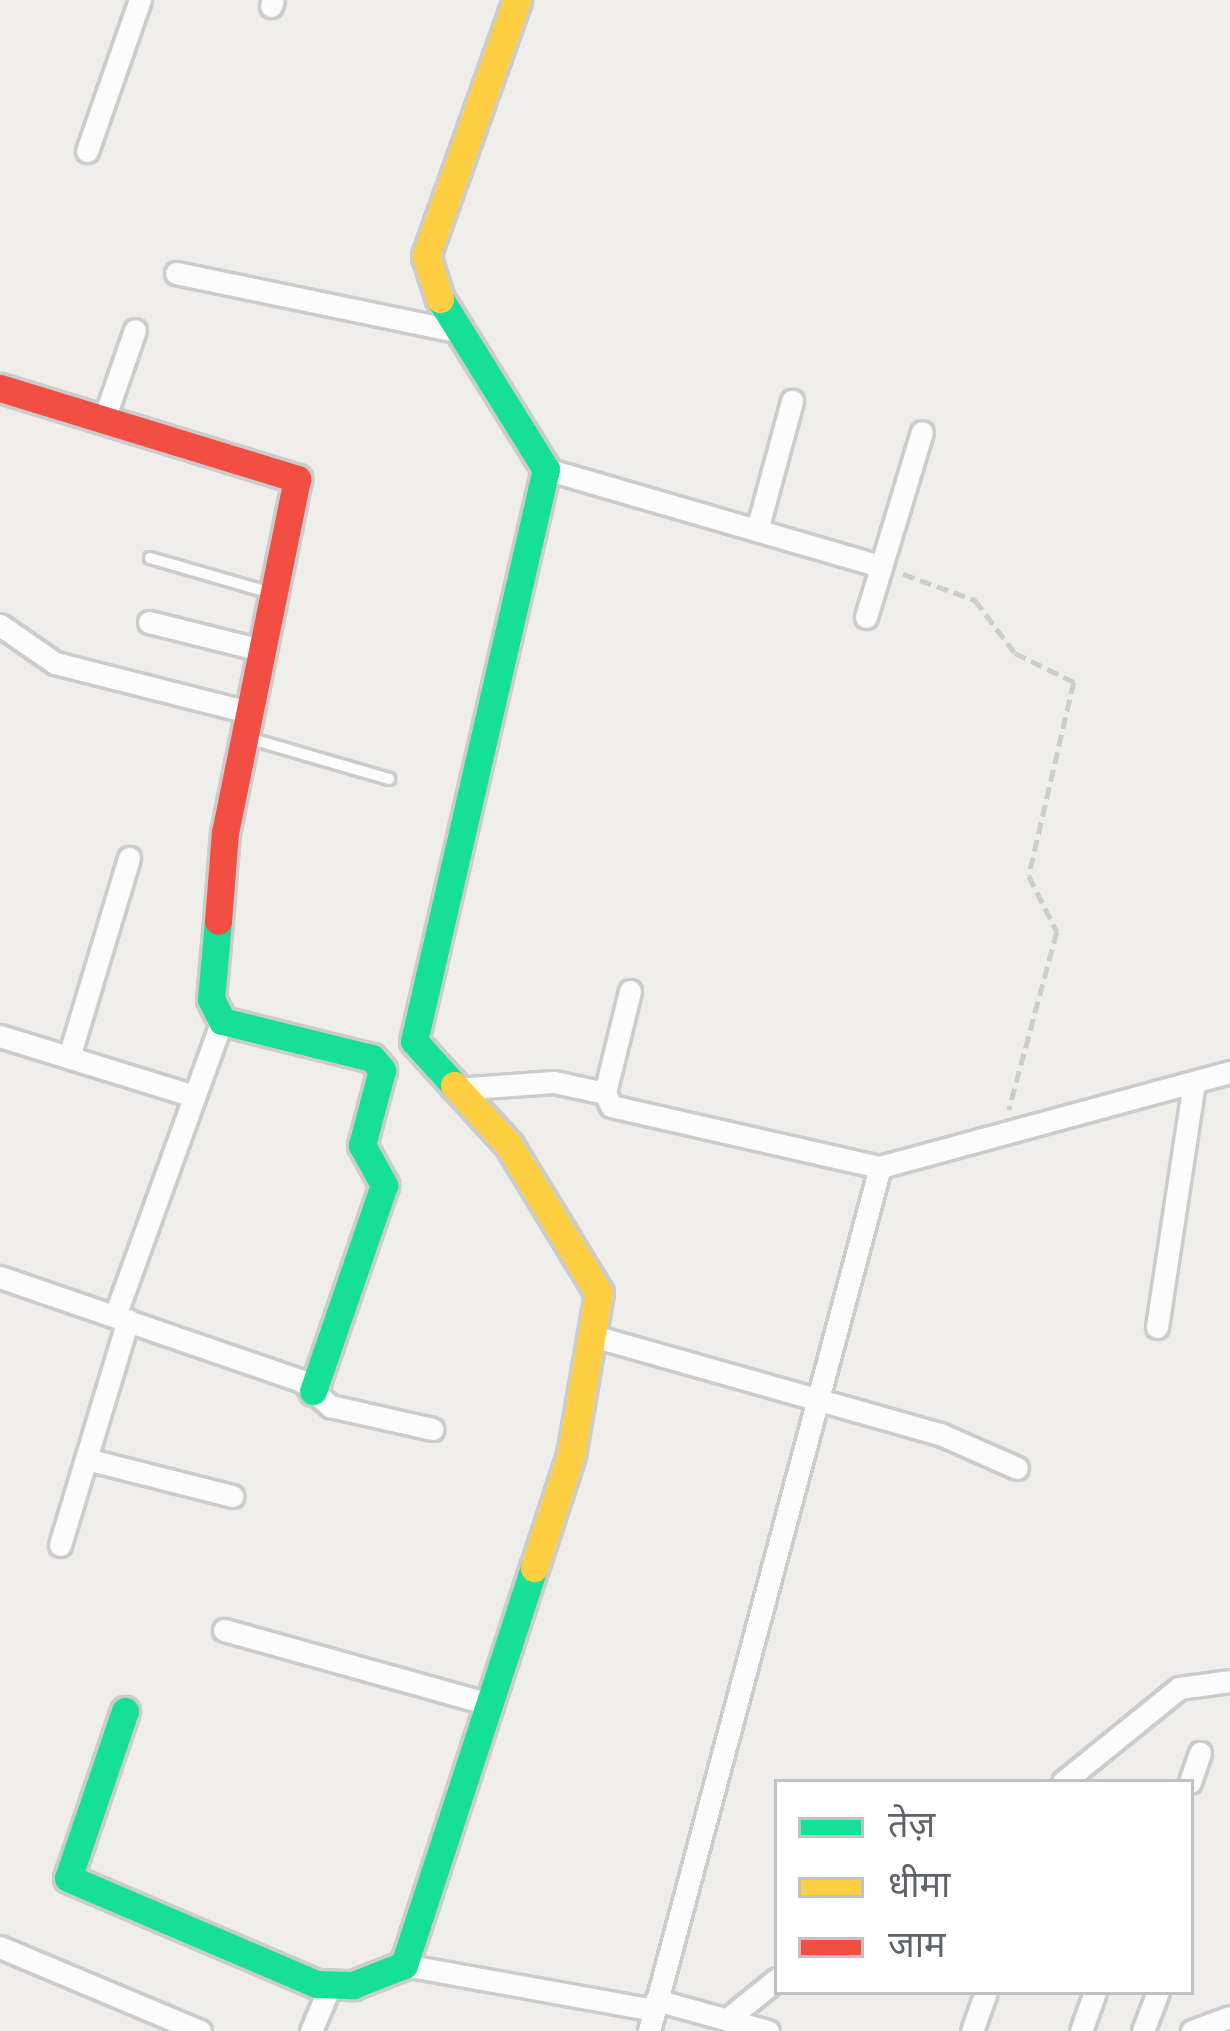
<!DOCTYPE html>
<html>
<head>
<meta charset="utf-8">
<style>
  body { margin:0 }
  #map { position:relative; width:1230px; height:2031px; overflow:hidden; background:#efeeea; font-family:Signika,"Noto Sans Devanagari",sans-serif }
  div>[style] { position:absolute }
  .path>* { height:4.5px; margin-top:-2.25px; transform-origin:0; background:repeating-linear-gradient(90deg,#cacfcc 0 12px,transparent 0 18px) }
  .roads { filter:drop-shadow(3px 0 #cbcccc) drop-shadow(-3px 0 #cbcccc) drop-shadow(0 3px #cbcccc) drop-shadow(0 -3px #cbcccc) }
  .lane>* { height:10px; margin:-5px; padding:0 5px; transform-origin:5px; border-radius:5px; background:#fdfcfc }
  .street>* { height:21px; margin:-10.5px; padding:0 10.5px; transform-origin:10.5px; border-radius:10.5px; background:#fdfcfc }
  .fast>* { height:27px; margin:-13.5px; padding:0 13.5px; transform-origin:13.5px; border-radius:13.5px; background:#16e098 }
  .slow>* { height:27px; margin:-13.5px; padding:0 13.5px; transform-origin:13.5px; border-radius:13.5px; background:#ffcf43 }
  .jam>* { height:27px; margin:-13.5px; padding:0 13.5px; transform-origin:13.5px; border-radius:13.5px; background:#f24e42 }
  span { translate:-50% -50%; white-space:nowrap; text-align:center; line-height:1.15; -webkit-text-stroke:9px #fff; paint-order:stroke }
  .legend { position:absolute; left:774px; top:1779px; width:420px; height:216px; box-sizing:border-box; background:#fff; border:3px solid #bfc1c3; margin:0; padding:15px 21px; list-style:none; font-size:36px; color:#5f6368 }
  .legend li { display:flex; align-items:center; gap:24px; height:60px }
  .legend b { width:60px; border:3px solid #bfc1c3 }
</style>
</head>
<body>
<div id="map">
  <div class="path">
    <div style="left:903px;top:574px;width:77px;rotate:19.9deg"></div>
    <div style="left:975px;top:600px;width:66px;rotate:53deg"></div>
    <div style="left:1015px;top:653px;width:66px;rotate:26.2deg"></div>
    <div style="left:1074px;top:682px;width:199px;rotate:103.1deg"></div>
    <div style="left:1029px;top:876px;width:63px;rotate:63.4deg"></div>
    <div style="left:1057px;top:932px;width:184px;rotate:105.1deg"></div>
  </div>
  <div class="roads">
    <div class="lane">
      <div style="left:150px;top:558px;width:123px;rotate:16.1deg"></div>
      <div style="left:248px;top:738px;width:147px;rotate:16.2deg"></div>
    </div>
    <div class="street">
      <div style="left:271px;top:6px;width:6px;rotate:-72deg"></div>
      <div style="left:87px;top:151px;width:160px;rotate:-70.7deg"></div>
      <div style="left:176px;top:273px;width:291px;rotate:11.7deg"></div>
      <div style="left:104px;top:419px;width:94px;rotate:-70.8deg"></div>
      <div style="left:546px;top:469px;width:348px;rotate:16.2deg"></div>
      <div style="left:757px;top:530px;width:134px;rotate:-74.8deg"></div>
      <div style="left:866px;top:617px;width:193px;rotate:-73.2deg"></div>
      <div style="left:149px;top:622px;width:115px;rotate:14deg"></div>
      <div style="left:0;top:625px;width:67px;rotate:34.6deg"></div>
      <div style="left:55px;top:663px;width:199px;rotate:14.2deg"></div>
      <div style="left:630px;top:991px;width:105px;rotate:103.8deg"></div>
      <div style="left:605px;top:1093px;width:14px;rotate:65deg"></div>
      <div style="left:611px;top:1106px;width:276px;rotate:12.8deg"></div>
      <div style="left:880px;top:1167px;width:363px;rotate:-15.2deg"></div>
      <div style="left:0;top:1036px;width:203px;rotate:17.2deg"></div>
      <div style="left:69px;top:1057px;width:208px;rotate:-73.2deg"></div>
      <div style="left:455px;top:1089px;width:99px;rotate:-4deg"></div>
      <div style="left:554px;top:1082px;width:52px;rotate:12.2deg"></div>
      <div style="left:0;top:1277px;width:319px;rotate:19deg"></div>
      <div style="left:302px;top:1381px;width:38px;rotate:42deg"></div>
      <div style="left:330px;top:1406px;width:105px;rotate:12.7deg"></div>
      <div style="left:115px;top:1316px;width:314px;rotate:-70.1deg"></div>
      <div style="left:1157px;top:1327px;width:247px;rotate:-81.4deg"></div>
      <div style="left:593px;top:1336px;width:361px;rotate:15.8deg"></div>
      <div style="left:940px;top:1434px;width:84px;rotate:23.8deg"></div>
      <div style="left:86px;top:1459px;width:151px;rotate:14.2deg"></div>
      <div style="left:60px;top:1545px;width:235px;rotate:-73.2deg"></div>
      <div style="left:224px;top:1630px;width:272px;rotate:15.6deg"></div>
      <div style="left:1063px;top:1782px;width:149px;rotate:-39deg"></div>
      <div style="left:1179px;top:1688px;width:51px;rotate:-7.8deg"></div>
      <div style="left:1190px;top:1782px;width:31px;rotate:-71deg"></div>
      <div style="left:0;top:1947px;width:217px;rotate:22.8deg"></div>
      <div style="left:404px;top:1965px;width:254px;rotate:10.2deg"></div>
      <div style="left:656px;top:2000px;width:116px;rotate:15.5deg"></div>
      <div style="left:730px;top:2017px;width:60px;rotate:-39deg"></div>
      <div style="left:311px;top:2031px;width:49px;rotate:-67.1deg"></div>
      <div style="left:649px;top:2031px;width:894px;rotate:-75.03deg"></div>
      <div style="left:972px;top:2031px;width:41px;rotate:-70.3deg"></div>
      <div style="left:1081px;top:2031px;width:41px;rotate:-70.3deg"></div>
      <div style="left:1143px;top:2031px;width:42px;rotate:-69deg"></div>
      <div style="left:1192px;top:2031px;width:40px;rotate:-20.2deg"></div>
    </div>
    <div class="fast">
      <div style="left:440px;top:299px;width:200px;rotate:58.1deg"></div>
      <div style="left:546px;top:469px;width:587px;rotate:102.99deg"></div>
      <div style="left:414px;top:1041px;width:59px;rotate:47.7deg"></div>
      <div style="left:218px;top:921px;width:78px;rotate:95.1deg"></div>
      <div style="left:211px;top:999px;width:25px;rotate:63deg"></div>
      <div style="left:222px;top:1021px;width:154px;rotate:13.9deg"></div>
      <div style="left:372px;top:1058px;width:16px;rotate:50deg"></div>
      <div style="left:382px;top:1070px;width:78px;rotate:104.9deg"></div>
      <div style="left:362px;top:1145px;width:46px;rotate:61.2deg"></div>
      <div style="left:384px;top:1185px;width:218px;rotate:109deg"></div>
      <div style="left:125px;top:1711px;width:176px;rotate:108.8deg"></div>
      <div style="left:68px;top:1878px;width:271px;rotate:23.1deg"></div>
      <div style="left:317px;top:1984px;width:36px;rotate:2deg"></div>
      <div style="left:353px;top:1985px;width:55px;rotate:-21.4deg"></div>
      <div style="left:404px;top:1965px;width:418px;rotate:-71.9deg"></div>
    </div>
    <div class="slow">
      <div style="left:440px;top:299px;width:45px;rotate:-108deg"></div>
      <div style="left:426px;top:256px;width:272px;rotate:-70.4deg"></div>
      <div style="left:454px;top:1085px;width:81px;rotate:47.5deg"></div>
      <div style="left:509px;top:1145px;width:173px;rotate:58.7deg"></div>
      <div style="left:599px;top:1293px;width:164px;rotate:99.8deg"></div>
      <div style="left:571px;top:1455px;width:119px;rotate:108.1deg"></div>
    </div>
    <div class="jam">
      <div style="left:0;top:388px;width:311px;rotate:17deg"></div>
      <div style="left:297px;top:479px;width:360px;rotate:101.5deg"></div>
      <div style="left:225px;top:832px;width:89px;rotate:94.5deg"></div>
    </div>
  </div>
  <ul class="legend">
  <li><b style="height:15px;background:#16e098"></b>तेज़</li>
  <li><b style="height:15px;background:#ffcf43"></b>धीमा</li>
  <li><b style="height:15px;background:#f24e42"></b>जाम</li>
  </ul>
</div>
</body>
</html>
